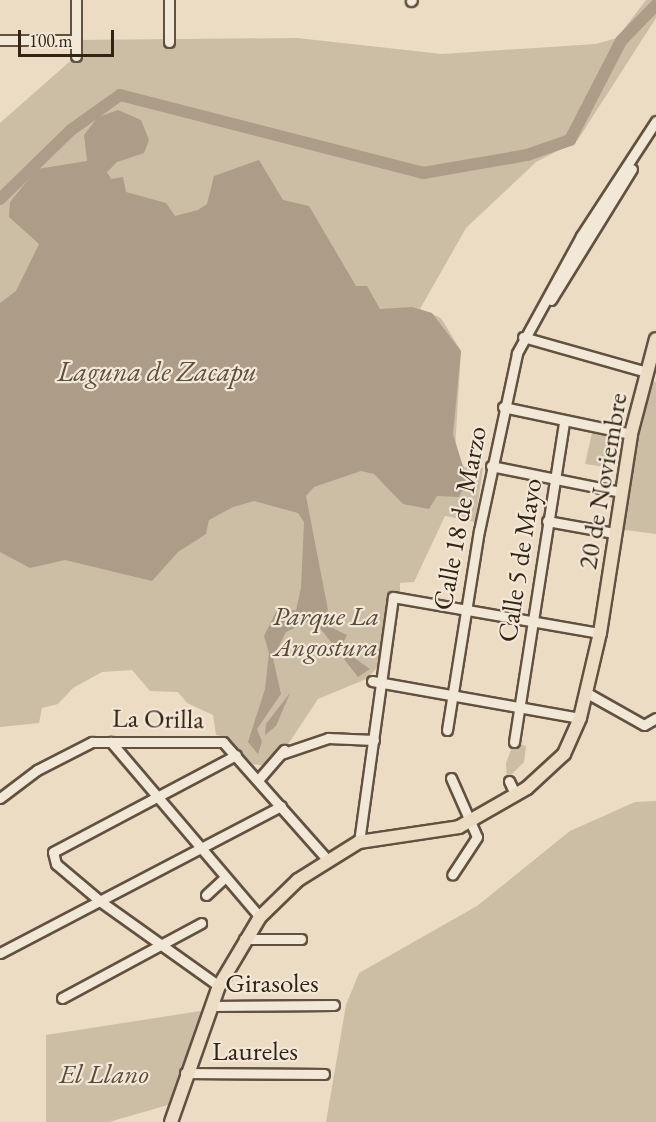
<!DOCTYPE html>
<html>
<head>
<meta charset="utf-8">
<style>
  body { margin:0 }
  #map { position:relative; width:656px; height:1122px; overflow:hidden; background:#ebdcc3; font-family:"EB Garamond",serif }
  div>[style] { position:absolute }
  .green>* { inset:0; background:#ccbda5 }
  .water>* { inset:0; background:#ad9d88 }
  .river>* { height:12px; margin:-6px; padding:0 6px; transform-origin:6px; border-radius:6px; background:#ad9d88 }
  .roads { filter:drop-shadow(2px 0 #625140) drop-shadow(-2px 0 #625140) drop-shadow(0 2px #625140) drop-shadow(0 -2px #625140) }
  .minor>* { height:9px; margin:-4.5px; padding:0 4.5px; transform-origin:4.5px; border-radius:4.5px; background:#f2e8d8 }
  .major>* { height:12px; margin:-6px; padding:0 6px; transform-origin:6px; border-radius:6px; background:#ebdcc3 }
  span { translate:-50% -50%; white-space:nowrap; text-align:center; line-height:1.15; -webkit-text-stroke:4.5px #f2e8d8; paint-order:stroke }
  .street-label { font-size:27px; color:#342315 }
  .park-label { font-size:27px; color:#5a4a39; font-style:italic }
  .water-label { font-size:28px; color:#5e4e3d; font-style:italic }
  .scale { position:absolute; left:18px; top:30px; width:96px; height:27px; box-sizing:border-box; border:3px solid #342315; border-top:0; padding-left:8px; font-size:18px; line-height:21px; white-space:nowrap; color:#342315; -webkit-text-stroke:4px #f2e8d8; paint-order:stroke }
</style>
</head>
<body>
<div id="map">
  <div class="green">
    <div style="clip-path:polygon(646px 0,656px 0,656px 18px,577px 141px,536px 162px,466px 228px,420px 309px,441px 318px,461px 351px,455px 450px,464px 467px,483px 468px,475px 522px,445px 516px,414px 582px,400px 583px,400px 592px,388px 592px,380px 665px,366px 679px,318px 699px,273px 767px,253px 764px,227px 737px,216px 735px,213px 715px,187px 703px,178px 692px,150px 691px,132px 670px,102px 672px,73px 688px,58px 704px,42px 708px,39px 723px,0 727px,0 123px,76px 56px,75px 40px,297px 38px,442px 54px,596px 44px,617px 38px)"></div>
    <div style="clip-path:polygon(649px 381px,656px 382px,656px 534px,618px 529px)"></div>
    <div style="clip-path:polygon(592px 433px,610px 436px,604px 467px,585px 464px)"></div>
    <div style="clip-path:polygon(514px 742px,526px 746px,524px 762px,507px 779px,506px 763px)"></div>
    <div style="clip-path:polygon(656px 801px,656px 1122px,326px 1122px,346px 1005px,359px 973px,477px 906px,570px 831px,635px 802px)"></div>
    <div style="clip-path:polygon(207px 1010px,175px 1103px,109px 1122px,46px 1122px,46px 1035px)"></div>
  </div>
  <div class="water">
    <div style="clip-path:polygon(118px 110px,141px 120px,149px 140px,144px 153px,117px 162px,107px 172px,111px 179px,123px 177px,126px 192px,166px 203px,175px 216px,198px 210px,207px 204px,214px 176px,259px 160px,283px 200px,309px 206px,356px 286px,367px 286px,380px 309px,412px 307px,432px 313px,461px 351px,453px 434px,467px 480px,459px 497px,437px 496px,429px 509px,403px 504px,374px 474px,361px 471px,314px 487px,306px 496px,328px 610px,322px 623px,347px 635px,341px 647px,336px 645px,370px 669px,358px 677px,313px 619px,286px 632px,273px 658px,281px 694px,257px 729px,262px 741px,258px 754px,248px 742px,265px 689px,269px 653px,264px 636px,276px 612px,296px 610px,301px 588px,304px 522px,298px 513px,254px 501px,233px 507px,209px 520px,206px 534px,178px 552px,152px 581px,65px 560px,30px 568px,0 552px,0 303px,16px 291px,39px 244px,9px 217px,10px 202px,37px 169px,87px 161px,84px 135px,98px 117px)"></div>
    <div style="clip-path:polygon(290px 693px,276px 726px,265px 735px,266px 724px)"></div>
  </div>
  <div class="river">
    <div style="left:0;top:199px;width:99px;rotate:-44.2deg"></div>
    <div style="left:71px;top:130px;width:60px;rotate:-35.5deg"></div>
    <div style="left:120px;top:95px;width:313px;rotate:14.4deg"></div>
    <div style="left:423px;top:173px;width:106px;rotate:-9.8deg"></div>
    <div style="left:527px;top:155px;width:46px;rotate:-19.2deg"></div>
    <div style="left:570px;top:140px;width:111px;rotate:-62.7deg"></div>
    <div style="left:621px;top:41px;width:50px;rotate:-45.8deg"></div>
  </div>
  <div class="roads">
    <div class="minor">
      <div style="left:411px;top:1px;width:1px;rotate:-45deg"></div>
      <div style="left:0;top:40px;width:75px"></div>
      <div style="left:169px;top:42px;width:42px;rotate:-90deg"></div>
      <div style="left:76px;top:56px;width:56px;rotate:-90deg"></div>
      <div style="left:551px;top:300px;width:154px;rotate:-58.3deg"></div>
      <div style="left:523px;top:337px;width:129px;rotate:15.8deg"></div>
      <div style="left:503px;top:407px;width:131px;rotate:11.9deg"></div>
      <div style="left:491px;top:466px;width:133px;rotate:11.3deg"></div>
      <div style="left:547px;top:521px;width:68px;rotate:10.2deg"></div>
      <div style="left:372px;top:681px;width:211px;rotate:10.1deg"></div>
      <div style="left:587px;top:693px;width:65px;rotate:29.3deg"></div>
      <div style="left:644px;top:725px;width:14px;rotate:-30deg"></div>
      <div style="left:447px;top:730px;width:202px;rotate:-80.9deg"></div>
      <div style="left:479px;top:531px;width:182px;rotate:-77.9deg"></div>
      <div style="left:517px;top:353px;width:133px;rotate:-61.3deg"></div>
      <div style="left:581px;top:236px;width:137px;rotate:-56.9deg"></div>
      <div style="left:111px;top:742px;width:230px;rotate:49.6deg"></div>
      <div style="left:514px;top:742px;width:325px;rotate:-81.1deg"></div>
      <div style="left:281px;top:754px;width:50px;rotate:-18.8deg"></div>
      <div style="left:328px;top:738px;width:46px;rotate:2.5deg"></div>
      <div style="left:451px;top:778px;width:64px;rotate:66.2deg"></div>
      <div style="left:477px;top:837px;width:45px;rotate:123.3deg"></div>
      <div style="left:258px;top:780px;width:40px;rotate:-49deg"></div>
      <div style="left:509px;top:781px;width:14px;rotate:65deg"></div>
      <div style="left:0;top:798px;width:46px;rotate:-37.1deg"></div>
      <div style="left:37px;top:770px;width:62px;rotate:-27deg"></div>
      <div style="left:92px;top:742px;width:131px"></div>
      <div style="left:223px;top:742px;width:155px;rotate:48.4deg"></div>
      <div style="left:359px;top:842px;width:247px;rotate:-82.1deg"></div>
      <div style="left:393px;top:597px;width:210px;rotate:9.9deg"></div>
      <div style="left:206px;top:895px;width:25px;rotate:-43deg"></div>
      <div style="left:244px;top:939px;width:57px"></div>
      <div style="left:0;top:953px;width:317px;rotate:-27.6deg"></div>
      <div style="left:219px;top:986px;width:146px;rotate:-144.5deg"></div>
      <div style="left:100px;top:901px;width:57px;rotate:-139.9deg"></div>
      <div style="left:56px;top:864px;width:12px;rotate:-104deg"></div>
      <div style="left:53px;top:852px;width:207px;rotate:-27.9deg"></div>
      <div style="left:62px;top:998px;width:158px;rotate:-28.3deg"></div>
      <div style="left:210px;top:1006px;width:124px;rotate:-0.5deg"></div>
      <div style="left:185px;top:1073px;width:139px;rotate:0.4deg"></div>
    </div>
    <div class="major">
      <div style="left:171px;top:1122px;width:144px;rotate:-70.6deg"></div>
      <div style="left:219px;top:986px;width:80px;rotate:-59.3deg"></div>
      <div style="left:260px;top:917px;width:53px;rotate:-44.2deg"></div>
      <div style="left:298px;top:880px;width:72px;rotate:-31.9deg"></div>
      <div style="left:359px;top:842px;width:101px;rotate:-8.5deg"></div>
      <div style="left:459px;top:827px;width:78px;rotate:-29.8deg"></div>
      <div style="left:527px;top:788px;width:50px;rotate:-42.6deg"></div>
      <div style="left:564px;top:754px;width:39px;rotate:-66deg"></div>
      <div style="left:580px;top:718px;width:87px;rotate:-76.8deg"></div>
      <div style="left:600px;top:633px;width:201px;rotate:-81.1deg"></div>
      <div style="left:631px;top:434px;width:98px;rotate:-75.3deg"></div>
    </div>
  </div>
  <div class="street-label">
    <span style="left:602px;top:481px;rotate:-80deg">20 de Noviembre</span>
    <span style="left:459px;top:518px;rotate:-79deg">Calle 18 de Marzo</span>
    <span style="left:519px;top:560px;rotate:-81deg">Calle 5 de Mayo</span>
    <span style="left:158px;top:718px;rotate:1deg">La Orilla</span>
    <span style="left:272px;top:983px">Girasoles</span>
    <span style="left:255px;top:1051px">Laureles</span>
  </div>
  <div class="park-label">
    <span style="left:326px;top:631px">Parque La<br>Angostura</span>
    <span style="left:104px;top:1074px">El Llano</span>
  </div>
  <div class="water-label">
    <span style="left:157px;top:371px">Laguna de Zacapu</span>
  </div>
  <div class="scale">100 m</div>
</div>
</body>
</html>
